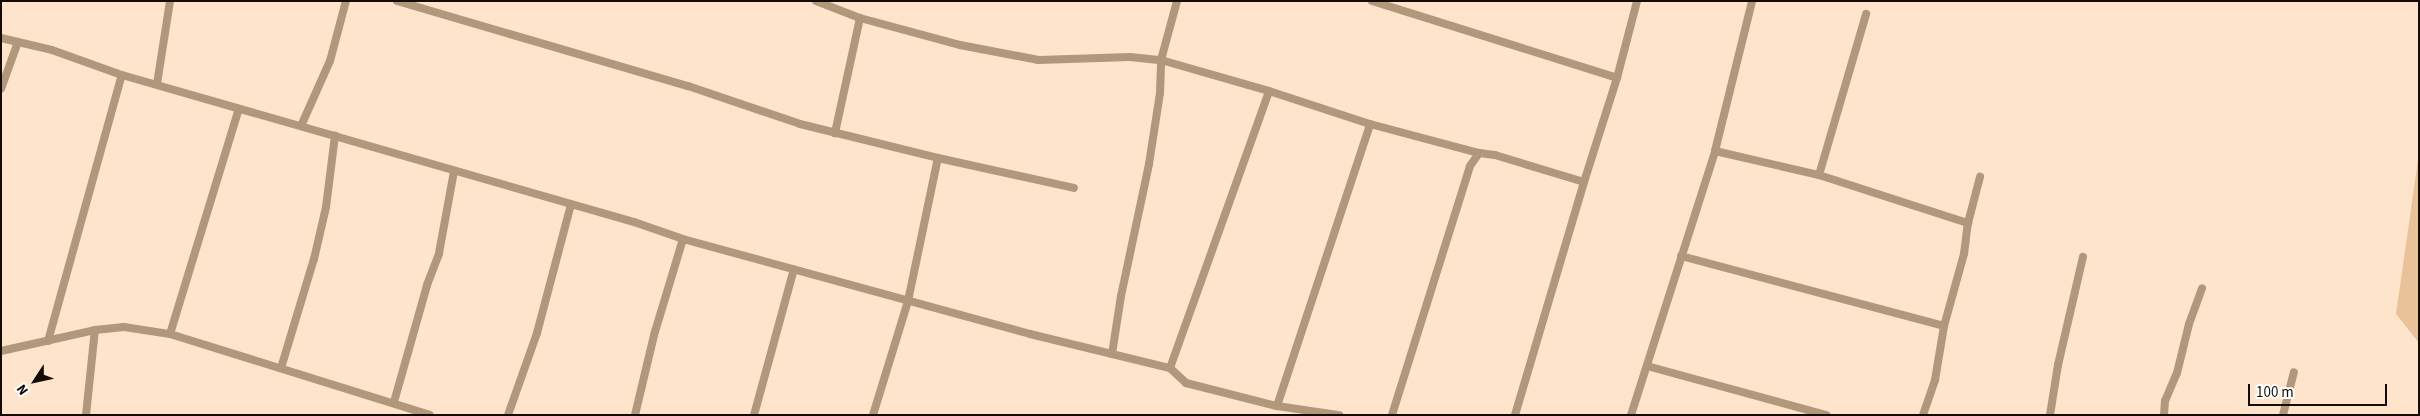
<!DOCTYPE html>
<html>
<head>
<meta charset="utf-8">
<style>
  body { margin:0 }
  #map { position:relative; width:2420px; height:416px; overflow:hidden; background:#fee4cb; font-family:"Source Sans 3",sans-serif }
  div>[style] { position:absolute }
  .green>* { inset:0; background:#eac29a }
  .minor>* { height:8px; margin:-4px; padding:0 4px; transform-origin:4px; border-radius:4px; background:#b2977d }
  span { translate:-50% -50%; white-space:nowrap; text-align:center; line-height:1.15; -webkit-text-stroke:4.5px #fff; paint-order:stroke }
  .frame { position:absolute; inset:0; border:2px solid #140b04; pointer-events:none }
  .north { position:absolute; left:10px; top:356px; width:50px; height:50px; -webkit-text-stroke:4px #fff; paint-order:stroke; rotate:235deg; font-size:14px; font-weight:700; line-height:20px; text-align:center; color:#140b04 }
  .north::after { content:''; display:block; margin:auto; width:18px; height:22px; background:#140b04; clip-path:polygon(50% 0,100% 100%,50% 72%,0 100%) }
  .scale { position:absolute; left:2248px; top:384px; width:139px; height:22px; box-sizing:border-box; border:2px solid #140b04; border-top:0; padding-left:6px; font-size:15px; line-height:18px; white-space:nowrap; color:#140b04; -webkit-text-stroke:4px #fff; paint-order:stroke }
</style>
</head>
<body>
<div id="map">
  <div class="green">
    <div style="clip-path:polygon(2419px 153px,2419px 343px,2396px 314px)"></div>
  </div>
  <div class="minor">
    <div style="left:397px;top:1px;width:303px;rotate:16.3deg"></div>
    <div style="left:688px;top:86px;width:118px;rotate:18.7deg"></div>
    <div style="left:800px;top:124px;width:142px;rotate:13.8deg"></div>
    <div style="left:938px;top:158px;width:139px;rotate:12.4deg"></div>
    <div style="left:816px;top:1px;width:47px;rotate:21.1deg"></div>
    <div style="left:860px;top:18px;width:118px;rotate:102.3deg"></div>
    <div style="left:1372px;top:1px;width:257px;rotate:17.4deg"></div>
    <div style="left:860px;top:18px;width:104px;rotate:15.1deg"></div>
    <div style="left:960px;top:45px;width:80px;rotate:10.8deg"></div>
    <div style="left:1039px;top:60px;width:91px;rotate:-1.9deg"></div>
    <div style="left:1130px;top:57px;width:31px;rotate:6deg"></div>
    <div style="left:1161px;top:60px;width:112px;rotate:16deg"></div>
    <div style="left:1269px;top:91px;width:106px;rotate:18.1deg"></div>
    <div style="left:1370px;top:124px;width:113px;rotate:14.9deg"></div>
    <div style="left:1px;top:38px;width:52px;rotate:13.2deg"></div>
    <div style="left:52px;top:50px;width:74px;rotate:19.7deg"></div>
    <div style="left:122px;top:75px;width:533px;rotate:16.02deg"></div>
    <div style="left:634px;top:222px;width:52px;rotate:19.1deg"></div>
    <div style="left:683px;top:239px;width:360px;rotate:15.3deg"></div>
    <div style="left:1030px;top:334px;width:144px;rotate:13.7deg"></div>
    <div style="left:1170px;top:368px;width:22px;rotate:43deg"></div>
    <div style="left:1186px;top:383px;width:94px;rotate:14.2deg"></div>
    <div style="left:1277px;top:406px;width:63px;rotate:8.3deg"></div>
    <div style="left:157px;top:84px;width:84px;rotate:-81.1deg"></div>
    <div style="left:1px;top:89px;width:50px;rotate:-70.1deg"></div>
    <div style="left:301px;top:126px;width:71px;rotate:-66deg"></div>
    <div style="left:330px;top:61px;width:62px;rotate:-75.1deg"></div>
    <div style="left:1715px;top:151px;width:107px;rotate:13deg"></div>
    <div style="left:1819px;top:175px;width:157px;rotate:17.9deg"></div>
    <div style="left:1819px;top:175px;width:168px;rotate:-73.7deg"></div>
    <div style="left:1681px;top:256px;width:272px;rotate:14.9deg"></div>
    <div style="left:170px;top:334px;width:235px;rotate:-73deg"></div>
    <div style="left:48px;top:341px;width:276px;rotate:-74.5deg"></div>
    <div style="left:1px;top:351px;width:96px;rotate:-12.6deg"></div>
    <div style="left:95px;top:330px;width:29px;rotate:-6deg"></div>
    <div style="left:124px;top:327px;width:47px;rotate:8.7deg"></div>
    <div style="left:170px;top:334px;width:272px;rotate:17.3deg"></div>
    <div style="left:1112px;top:354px;width:59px;rotate:-81.2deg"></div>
    <div style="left:1121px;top:296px;width:135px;rotate:-78deg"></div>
    <div style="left:1149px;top:164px;width:72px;rotate:-81.2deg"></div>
    <div style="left:1160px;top:93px;width:33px;rotate:-88deg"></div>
    <div style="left:1161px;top:60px;width:61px;rotate:-74.8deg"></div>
    <div style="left:1647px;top:366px;width:186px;rotate:15.3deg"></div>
    <div style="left:281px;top:368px;width:114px;rotate:-73.2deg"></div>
    <div style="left:314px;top:259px;width:53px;rotate:-77deg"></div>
    <div style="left:326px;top:207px;width:72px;rotate:-82.8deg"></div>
    <div style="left:1170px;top:368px;width:294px;rotate:-70.3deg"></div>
    <div style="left:394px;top:402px;width:122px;rotate:-74.2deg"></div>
    <div style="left:427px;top:285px;width:34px;rotate:-69deg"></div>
    <div style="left:439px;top:253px;width:83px;rotate:-79.6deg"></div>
    <div style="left:1277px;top:406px;width:297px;rotate:-71.7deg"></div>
    <div style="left:86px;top:415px;width:85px;rotate:-84deg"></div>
    <div style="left:508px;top:415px;width:87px;rotate:-70.5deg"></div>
    <div style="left:537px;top:333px;width:133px;rotate:-75.2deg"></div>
    <div style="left:635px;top:415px;width:82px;rotate:-76.6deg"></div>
    <div style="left:654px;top:335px;width:100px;rotate:-73.2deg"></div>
    <div style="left:754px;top:415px;width:151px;rotate:-74.7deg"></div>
    <div style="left:873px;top:415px;width:119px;rotate:-72.9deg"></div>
    <div style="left:908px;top:301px;width:146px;rotate:-78.2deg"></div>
    <div style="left:1392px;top:415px;width:261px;rotate:-72.6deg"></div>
    <div style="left:1470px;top:166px;width:16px;rotate:-55deg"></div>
    <div style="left:1479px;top:153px;width:16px;rotate:7deg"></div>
    <div style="left:1495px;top:155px;width:93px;rotate:16.9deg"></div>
    <div style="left:1515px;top:415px;width:243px;rotate:-73.5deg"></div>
    <div style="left:1584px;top:182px;width:109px;rotate:-72.4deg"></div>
    <div style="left:1617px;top:78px;width:80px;rotate:-75.4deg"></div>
    <div style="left:1631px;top:415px;width:277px;rotate:-72.3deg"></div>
    <div style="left:1715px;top:151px;width:154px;rotate:-76.1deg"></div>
    <div style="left:1923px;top:415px;width:37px;rotate:-71deg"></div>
    <div style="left:1935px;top:380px;width:55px;rotate:-80.5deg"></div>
    <div style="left:1944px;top:326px;width:75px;rotate:-74.5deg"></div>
    <div style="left:1964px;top:254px;width:31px;rotate:-83deg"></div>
    <div style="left:1968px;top:223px;width:48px;rotate:-75.4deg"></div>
    <div style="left:2050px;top:415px;width:51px;rotate:-80.9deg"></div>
    <div style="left:2058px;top:365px;width:111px;rotate:-77deg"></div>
    <div style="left:2164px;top:415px;width:14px;rotate:-86deg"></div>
    <div style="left:2165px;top:401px;width:30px;rotate:-67deg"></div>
    <div style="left:2177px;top:373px;width:50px;rotate:-76.2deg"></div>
    <div style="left:2189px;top:324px;width:38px;rotate:-70deg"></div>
    <div style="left:2283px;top:415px;width:44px;rotate:-75.7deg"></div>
  </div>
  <div class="frame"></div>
  <div class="north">N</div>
  <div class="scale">100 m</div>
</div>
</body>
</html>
